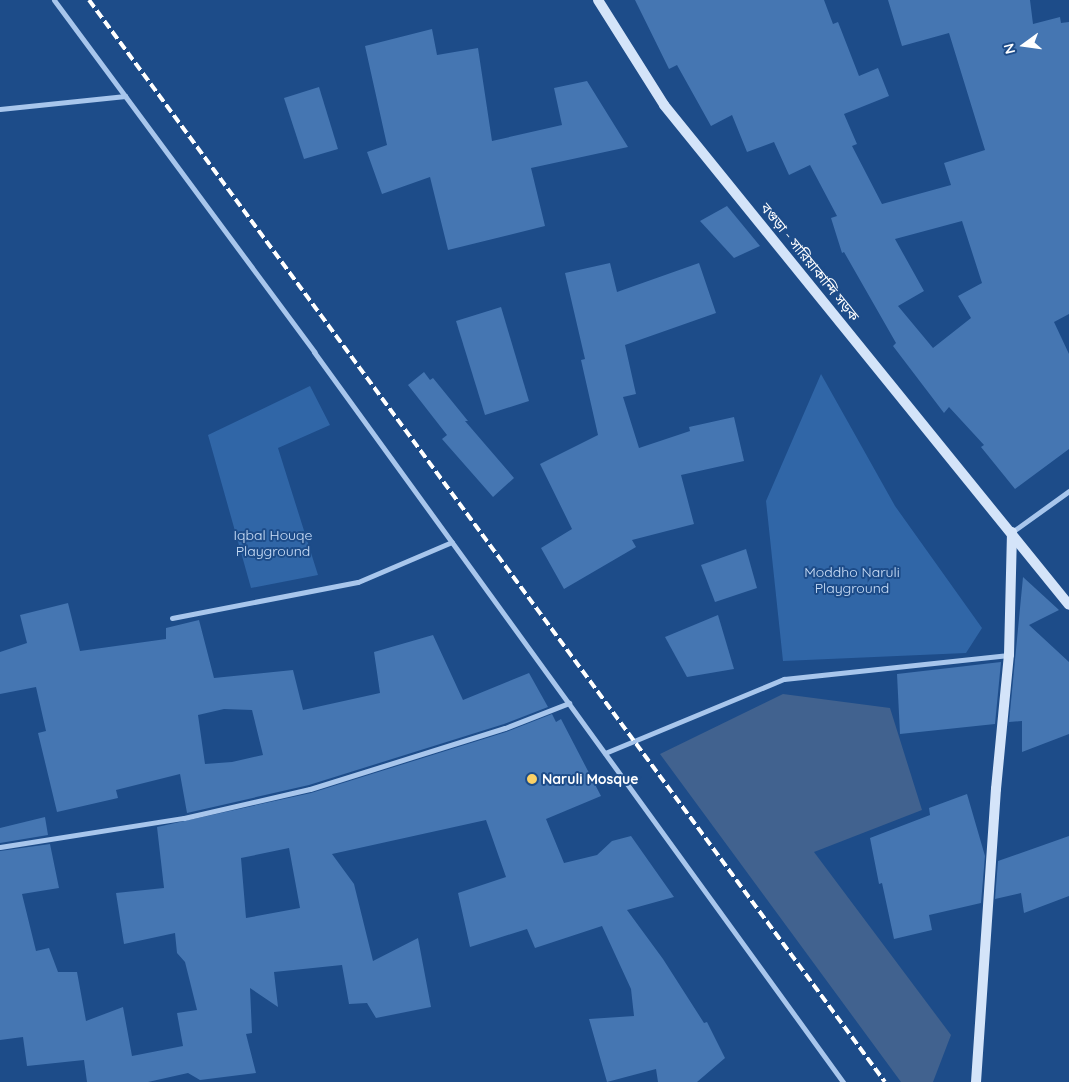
<!DOCTYPE html>
<html>
<head>
<meta charset="utf-8">
<style>
  body { margin:0 }
  #map { position:relative; width:1069px; height:1082px; overflow:hidden; background:#1d4c89; font-family:Quicksand,"Noto Sans Bengali",sans-serif }
  div>[style] { position:absolute }
  .green>* { inset:0; background:#3066a7 }
  .water>* { inset:0; background:#41628f }
  .building>* { inset:0; background:#4576b2 }
  .street>* { height:5px; margin:-2.5px; padding:0 2.5px; transform-origin:2.5px; border-radius:2.5px; background:#a8c6ec }
  .secondary>* { height:10px; margin:-5px; padding:0 5px; transform-origin:5px; border-radius:5px; background:#d4e4f9 }
  .rail>* { height:4px; margin-top:-2px; transform-origin:0; background:repeating-linear-gradient(90deg,#fff 0 9px,transparent 0 13px) }
  .dots>* { width:14px; height:14px; translate:-50% -50%; box-sizing:border-box; border:2px solid #1d4c89; border-radius:50% }
  span { translate:-50% -50%; white-space:nowrap; text-align:center; line-height:1.15; -webkit-text-stroke:4px #1d4c89; paint-order:stroke }
  .street-label { font-size:14px; color:#fff }
  .park-label { font-size:14px; color:#cde0f9 }
  .poi-label { font-size:14px; color:#fff; font-weight:700 }
  .left { translate:0 -50%; text-align:left }
  .north { position:absolute; left:999px; top:20px; width:50px; height:50px; -webkit-text-stroke:4px #1d4c89; paint-order:stroke; rotate:256deg; font-size:14px; font-weight:700; line-height:20px; text-align:center; color:#fff }
  .north::after { content:''; display:block; margin:auto; width:18px; height:22px; background:#fff; clip-path:polygon(50% 0,100% 100%,50% 72%,0 100%) }
</style>
</head>
<body>
<div id="map">
  <div class="green">
    <div style="clip-path:polygon(821px 374px,895px 506px,982px 628px,966px 653px,783px 661px,766px 501px)"></div>
    <div style="clip-path:polygon(310px 386px,330px 425px,278px 448px,318px 575px,251px 588px,208px 435px)"></div>
  </div>
  <div class="water">
    <div style="clip-path:polygon(783px 694px,890px 708px,922px 810px,814px 852px,951px 1035px,933px 1082px,901px 1082px,660px 754px)"></div>
  </div>
  <div class="building">
    <div style="clip-path:polygon(evenodd,635px 0,824px 0,833px 24px,838px 22px,859px 76px,878px 68px,889px 96px,844px 114px,857px 144px,852px 146px,882px 204px,951px 185px,944px 163px,985px 150px,949px 33px,902px 46px,888px 0,1030px 0,1033px 24px,1060px 17px,1061px 23px,1069px 22px,1069px 314px,1054px 322px,1069px 354px,1069px 449px,1015px 489px,981px 447px,984px 445px,949px 407px,944px 413px,893px 346px,896px 343px,844px 252px,842px 253px,831px 218px,837px 216px,810px 165px,789px 175px,774px 142px,747px 152px,732px 115px,711px 126px,677px 65px,669px 69px,635px 0,962px 221px,982px 283px,958px 296px,971px 318px,933px 348px,898px 306px,924px 291px,895px 239px,962px 221px)"></div>
    <div style="clip-path:polygon(432px 29px,437px 55px,478px 48px,492px 141px,562px 125px,554px 88px,587px 81px,628px 147px,531px 168px,545px 226px,448px 250px,430px 177px,382px 194px,367px 152px,387px 145px,365px 46px)"></div>
    <div style="clip-path:polygon(319px 87px,338px 149px,304px 159px,284px 98px)"></div>
    <div style="clip-path:polygon(727px 206px,760px 246px,734px 258px,700px 221px)"></div>
    <div style="clip-path:polygon(610px 263px,617px 292px,699px 263px,716px 313px,625px 345px,636px 394px,623px 397px,639px 448px,690px 431px,689px 427px,734px 417px,744px 461px,681px 475px,694px 524px,632px 540px,636px 547px,564px 589px,541px 548px,572px 529px,540px 464px,598px 435px,581px 360px,585px 359px,565px 273px)"></div>
    <div style="clip-path:polygon(501px 307px,529px 401px,485px 415px,456px 321px)"></div>
    <div style="clip-path:polygon(424px 372px,430px 380px,433px 378px,468px 421px,465px 421px,514px 478px,493px 497px,442px 439px,447px 435px,408px 385px)"></div>
    <div style="clip-path:polygon(746px 549px,757px 588px,715px 602px,701px 565px)"></div>
    <div style="clip-path:polygon(1023px 577px,1059px 610px,1029px 625px,1069px 662px,1069px 734px,1022px 752px,1022px 721px,1009px 722px)"></div>
    <div style="clip-path:polygon(evenodd,68px 603px,80px 651px,166px 639px,166px 628px,199px 620px,214px 678px,293px 670px,303px 710px,380px 693px,374px 652px,433px 635px,463px 700px,529px 673px,548px 707px,504px 724px,309px 785px,187px 813px,180px 774px,116px 790px,118px 798px,57px 812px,38px 733px,46px 731px,36px 687px,0 694px,0 652px,27px 643px,20px 615px,68px 603px,224px 709px,252px 710px,263px 755px,232px 762px,205px 764px,198px 715px,224px 709px)"></div>
    <div style="clip-path:polygon(718px 615px,734px 669px,687px 677px,665px 637px)"></div>
    <div style="clip-path:polygon(1001px 662px,995px 724px,900px 734px,897px 674px)"></div>
    <div style="clip-path:polygon(evenodd,552px 714px,556px 722px,561px 719px,601px 796px,546px 819px,564px 863px,597px 855px,612px 841px,631px 836px,674px 897px,627px 910px,663px 959px,704px 1023px,707px 1022px,725px 1058px,697px 1082px,658px 1082px,656px 1069px,607px 1082px,589px 1019px,634px 1016px,631px 989px,602px 926px,535px 948px,527px 929px,470px 947px,458px 893px,506px 877px,486px 820px,332px 854px,354px 884px,373px 961px,418px 938px,431px 1007px,376px 1018px,367px 1003px,349px 1004px,342px 965px,274px 972px,278px 1007px,250px 988px,252px 1033px,246px 1034px,256px 1073px,200px 1080px,188px 1073px,148px 1082px,87px 1082px,84px 1060px,27px 1066px,23px 1037px,0 1040px,0 851px,50px 844px,59px 888px,22px 894px,36px 951px,49px 948px,58px 972px,77px 972px,86px 1021px,123px 1007px,132px 1056px,183px 1046px,177px 1013px,197px 1010px,185px 962px,177px 953px,175px 933px,124px 944px,116px 893px,164px 888px,157px 827px,311px 793px,506px 732px,552px 714px,289px 848px,300px 908px,246px 918px,241px 858px,289px 848px)"></div>
    <div style="clip-path:polygon(967px 794px,985px 856px,981px 903px,929px 915px,932px 930px,894px 939px,882px 883px,879px 884px,870px 838px,930px 815px,929px 808px)"></div>
    <div style="clip-path:polygon(45px 817px,48px 835px,0 843px,0 828px)"></div>
    <div style="clip-path:polygon(1069px 836px,1069px 896px,1024px 913px,1021px 893px,995px 899px,998px 861px)"></div>
  </div>
  <div class="street">
    <div style="left:54px;top:0;width:438px;rotate:53.5deg"></div>
    <div style="left:314px;top:352px;width:902px;rotate:54.07deg"></div>
    <div style="left:0;top:109px;width:126px;rotate:-5.9deg"></div>
    <div style="left:1012px;top:532px;width:70px;rotate:-35.7deg"></div>
    <div style="left:172px;top:618px;width:189px;rotate:-11deg"></div>
    <div style="left:358px;top:582px;width:102px;rotate:-23.1deg"></div>
    <div style="left:605px;top:753px;width:194px;rotate:-22.5deg"></div>
    <div style="left:784px;top:679px;width:226px;rotate:-6.1deg"></div>
    <div style="left:0;top:847px;width:186px;rotate:-9deg"></div>
    <div style="left:184px;top:818px;width:129px;rotate:-13deg"></div>
    <div style="left:310px;top:789px;width:204px;rotate:-17.4deg"></div>
    <div style="left:505px;top:728px;width:69px;rotate:-21.3deg"></div>
  </div>
  <div class="secondary">
    <div style="left:598px;top:0;width:124px;rotate:57.8deg"></div>
    <div style="left:664px;top:105px;width:643px;rotate:50.99deg"></div>
    <div style="left:976px;top:1082px;width:294px;rotate:-86.1deg"></div>
    <div style="left:996px;top:789px;width:135px;rotate:-84.5deg"></div>
    <div style="left:1009px;top:655px;width:123px;rotate:-88.6deg"></div>
  </div>
  <div class="rail">
    <div style="left:89px;top:0;width:1343px;rotate:53.66deg"></div>
  </div>
  <div class="dots">
    <div style="left:532px;top:779px;background:#fbd166"></div>
  </div>
  <div class="street-label">
    <span style="left:810px;top:262px;rotate:51deg">বগুড়া - সারিয়াকান্দি সড়ক</span>
  </div>
  <div class="park-label">
    <span style="left:273px;top:543px">Iqbal Houqe<br>Playground</span>
    <span style="left:852px;top:580px">Moddho Naruli<br>Playground</span>
  </div>
  <div class="poi-label">
    <span class="left" style="left:542px;top:779px">Naruli Mosque</span>
  </div>
  <div class="north">N</div>
</div>
</body>
</html>
